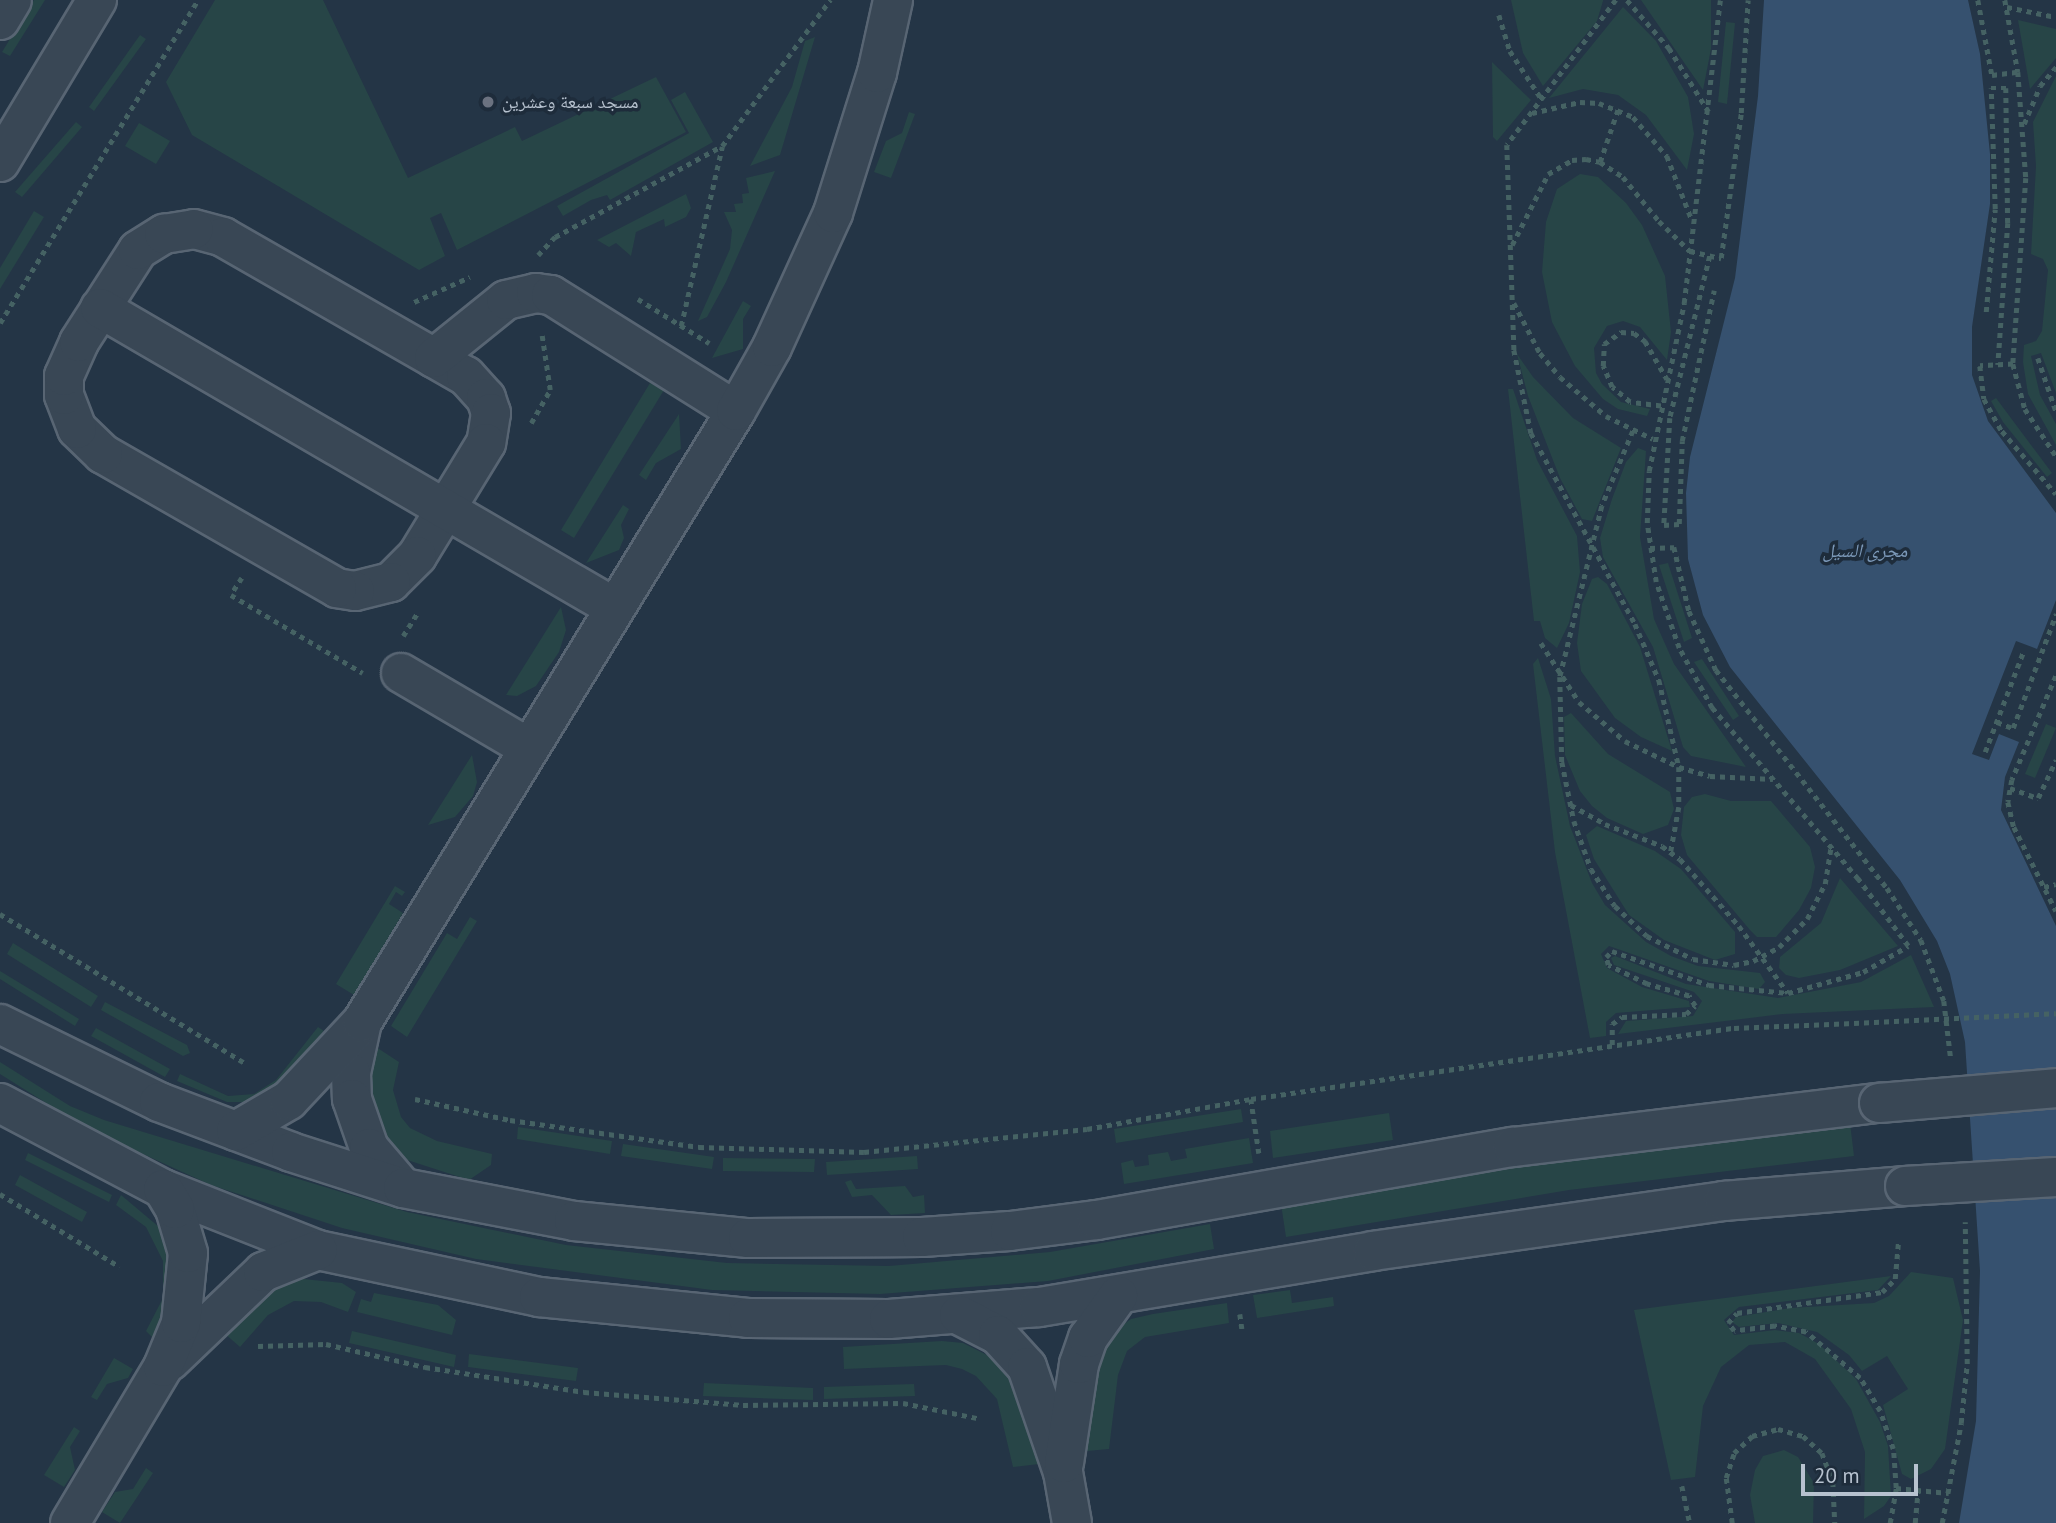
<!DOCTYPE html>
<html>
<head>
<meta charset="utf-8">
<style>
  body { margin:0 }
  #map { position:relative; width:2056px; height:1523px; overflow:hidden; background:#243546; font-family:"PT Sans","Noto Naskh Arabic",sans-serif }
  div>[style] { position:absolute }
  .green>* { inset:0; background:#274547 }
  .water>* { inset:0; background:#36516f }
  .path>* { height:4.5px; margin-top:-2.25px; transform-origin:0; background:repeating-linear-gradient(90deg,#456263 0 5px,transparent 0 10px) }
  .roads { filter:drop-shadow(2px 0 #586573) drop-shadow(-2px 0 #586573) drop-shadow(0 2px #586573) drop-shadow(0 -2px #586573) }
  .minor>* { height:38px; margin:-19px; padding:0 19px; transform-origin:19px; border-radius:19px; background:#394755 }
  .path-bridge>* { height:4.5px; margin-top:-2.25px; transform-origin:0; background:repeating-linear-gradient(90deg,#456263 0 5px,transparent 0 10px) }
  .bridges { filter:drop-shadow(2px 0 #586573) drop-shadow(-2px 0 #586573) drop-shadow(0 2px #586573) drop-shadow(0 -2px #586573) }
  .minor-bridge>* { height:38px; margin:-19px; padding:0 19px; transform-origin:19px; border-radius:19px; background:#394755 }
  .dots>* { width:19px; height:19px; translate:-50% -50%; box-sizing:border-box; border:4px solid #1e2c3b; border-radius:50% }
  span { translate:-50% -50%; white-space:nowrap; text-align:center; line-height:1.15; -webkit-text-stroke:7px #1e2c3b; paint-order:stroke }
  .poi-label { font-size:18px; color:#b7c2cf }
  .left { translate:0 -50%; text-align:left }
  .water-label { font-size:19px; color:#7c99b9; font-style:italic }
  .scale { position:absolute; left:1801px; top:1464px; width:117px; height:32px; box-sizing:border-box; border:4px solid #b7c2cf; border-top:0; padding-left:9px; font-size:21px; line-height:24px; white-space:nowrap; color:#b7c2cf; -webkit-text-stroke:5px #1e2c3b; paint-order:stroke }
</style>
</head>
<body>
<div id="map">
  <div class="green">
    <div style="clip-path:polygon(34px 0,45px 0,10px 56px,2px 52px)"></div>
    <div style="clip-path:polygon(215px 0,323px 0,408px 178px,515px 127px,522px 141px,656px 77px,686px 132px,457px 250px,441px 213px,430px 218px,445px 256px,419px 270px,192px 135px,166px 82px)"></div>
    <div style="clip-path:polygon(1511px 0,1603px 0,1603px 1px,1597px 21px,1543px 86px,1523px 53px)"></div>
    <div style="clip-path:polygon(1641px 0,1711px 0,1711px 49px,1703px 90px)"></div>
    <div style="clip-path:polygon(1623px 7px,1656px 41px,1688px 97px,1694px 134px,1687px 170px,1646px 115px,1618px 95px,1583px 89px,1549px 98px)"></div>
    <div style="clip-path:polygon(2018px 20px,2056px 29px,2056px 58px,2030px 89px)"></div>
    <div style="clip-path:polygon(1726px 22px,1735px 23px,1727px 104px,1718px 102px)"></div>
    <div style="clip-path:polygon(140px 35px,146px 39px,94px 111px,89px 107px)"></div>
    <div style="clip-path:polygon(815px 37px,780px 155px,750px 166px,792px 87px,805px 41px)"></div>
    <div style="clip-path:polygon(1492px 62px,1531px 100px,1497px 141px,1493px 137px)"></div>
    <div style="clip-path:polygon(2056px 76px,2056px 393px,2041px 353px,2031px 356px,2040px 395px,2056px 424px,2056px 445px,2028px 394px,2023px 362px,2024px 345px,2036px 341px,2042px 331px,2048px 270px,2043px 259px,2031px 254px,2036px 166px,2033px 122px)"></div>
    <div style="clip-path:polygon(685px 92px,713px 142px,610px 200px,607px 195px,591px 200px,563px 216px,557px 206px,689px 133px,671px 100px)"></div>
    <div style="clip-path:polygon(909px 112px,915px 114px,891px 178px,874px 172px,886px 141px,902px 133px)"></div>
    <div style="clip-path:polygon(76px 122px,82px 127px,22px 197px,15px 192px)"></div>
    <div style="clip-path:polygon(139px 123px,170px 141px,156px 164px,125px 146px)"></div>
    <div style="clip-path:polygon(775px 171px,726px 282px,707px 317px,698px 321px,730px 249px,732px 230px,724px 212px,736px 212px,734px 204px,743px 203px,742px 194px,749px 193px,746px 178px)"></div>
    <div style="clip-path:polygon(1580px 174px,1598px 177px,1626px 203px,1642px 225px,1665px 276px,1671px 332px,1667px 360px,1640px 327px,1623px 321px,1607px 326px,1594px 348px,1596px 373px,1602px 384px,1621px 402px,1650px 409px,1647px 416px,1618px 409px,1603px 399px,1575px 366px,1552px 322px,1542px 272px,1546px 222px,1557px 189px)"></div>
    <div style="clip-path:polygon(686px 194px,691px 208px,686px 217px,665px 227px,664px 219px,636px 232px,631px 256px,616px 243px,609px 247px,597px 240px)"></div>
    <div style="clip-path:polygon(34px 211px,44px 217px,0 289px,0 268px)"></div>
    <div style="clip-path:polygon(743px 301px,751px 306px,743px 319px,743px 349px,712px 358px)"></div>
    <div style="clip-path:polygon(1517px 354px,1533px 377px,1573px 418px,1621px 448px,1592px 521px,1582px 519px,1560px 478px,1528px 396px)"></div>
    <div style="clip-path:polygon(650px 383px,664px 390px,574px 538px,561px 530px)"></div>
    <div style="clip-path:polygon(1508px 389px,1513px 389px,1537px 460px,1577px 536px,1580px 572px,1569px 623px,1557px 648px,1545px 638px,1540px 621px,1534px 621px)"></div>
    <div style="clip-path:polygon(1996px 398px,2052px 473px,2047px 477px,2003px 422px,1991px 401px)"></div>
    <div style="clip-path:polygon(679px 414px,681px 449px,656px 463px,646px 480px,639px 475px)"></div>
    <div style="clip-path:polygon(1638px 448px,1646px 451px,1640px 537px,1654px 619px,1674px 664px,1746px 767px,1691px 756px,1683px 747px,1653px 647px,1603px 557px,1600px 538px,1612px 499px,1626px 462px)"></div>
    <div style="clip-path:polygon(623px 505px,629px 509px,621px 525px,624px 538px,619px 550px,586px 563px)"></div>
    <div style="clip-path:polygon(1668px 563px,1692px 638px,1684px 642px,1659px 565px)"></div>
    <div style="clip-path:polygon(1598px 577px,1607px 584px,1640px 647px,1672px 751px,1641px 737px,1615px 718px,1581px 671px,1577px 643px,1582px 604px,1592px 579px)"></div>
    <div style="clip-path:polygon(561px 607px,566px 630px,559px 652px,536px 686px,517px 696px,506px 695px)"></div>
    <div style="clip-path:polygon(1538px 658px,1551px 699px,1555px 756px,1570px 826px,1592px 883px,1605px 905px,1646px 942px,1671px 956px,1698px 966px,1760px 973px,1765px 982px,1759px 989px,1709px 981px,1609px 946px,1601px 954px,1607px 968px,1642px 987px,1689px 1001px,1690px 1007px,1616px 1013px,1606px 1022px,1606px 1036px,1590px 1038px,1555px 852px,1533px 664px)"></div>
    <div style="clip-path:polygon(1702px 659px,1739px 716px,1733px 720px,1694px 662px)"></div>
    <div style="clip-path:polygon(1571px 713px,1608px 754px,1670px 792px,1674px 809px,1668px 825px,1643px 834px,1607px 818px,1592px 806px,1580px 791px,1565px 755px,1564px 717px)"></div>
    <div style="clip-path:polygon(2046px 724px,2056px 728px,2035px 778px,2025px 774px)"></div>
    <div style="clip-path:polygon(472px 755px,477px 782px,473px 796px,455px 817px,428px 825px)"></div>
    <div style="clip-path:polygon(1705px 794px,1731px 801px,1771px 801px,1810px 847px,1815px 867px,1811px 888px,1799px 910px,1776px 937px,1757px 937px,1750px 930px,1687px 855px,1681px 835px,1684px 807px,1692px 797px)"></div>
    <div style="clip-path:polygon(1597px 826px,1655px 851px,1681px 869px,1735px 932px,1735px 954px,1715px 960px,1664px 940px,1629px 915px,1594px 859px,1586px 835px)"></div>
    <div style="clip-path:polygon(1840px 878px,1898px 946px,1840px 970px,1799px 978px,1786px 975px,1779px 968px,1780px 957px,1821px 923px)"></div>
    <div style="clip-path:polygon(395px 886px,405px 892px,402px 896px,396px 892px,389px 904px,403px 913px,354px 995px,336px 984px)"></div>
    <div style="clip-path:polygon(470px 917px,477px 921px,407px 1037px,391px 1026px,447px 933px,457px 939px)"></div>
    <div style="clip-path:polygon(13px 943px,98px 996px,91px 1007px,7px 954px)"></div>
    <div style="clip-path:polygon(1911px 955px,1934px 1007px,1783px 1014px,1618px 1034px,1626px 1021px,1693px 1016px,1702px 1001px,1694px 992px,1614px 965px,1611px 958px,1615px 956px,1686px 984px,1778px 998px,1861px 982px)"></div>
    <div style="clip-path:polygon(0 971px,79px 1019px,75px 1026px,0 979px)"></div>
    <div style="clip-path:polygon(105px 1002px,187px 1045px,190px 1053px,183px 1056px,101px 1010px)"></div>
    <div style="clip-path:polygon(318px 1027px,324px 1031px,277px 1089px,254px 1102px,227px 1102px,177px 1081px,180px 1074px,228px 1096px,254px 1094px,276px 1080px)"></div>
    <div style="clip-path:polygon(96px 1028px,170px 1069px,165px 1077px,91px 1036px)"></div>
    <div style="clip-path:polygon(376px 1047px,399px 1062px,393px 1090px,401px 1117px,410px 1128px,437px 1141px,492px 1154px,491px 1165px,469px 1180px,398px 1157px,368px 1122px,369px 1061px)"></div>
    <div style="clip-path:polygon(0 1062px,70px 1106px,104px 1120px,407px 1212px,566px 1245px,727px 1263px,889px 1266px,1050px 1252px,1210px 1224px,1214px 1249px,1048px 1281px,880px 1294px,712px 1290px,476px 1259px,342px 1228px,211px 1185px,86px 1128px,0 1074px)"></div>
    <div style="clip-path:polygon(1241px 1109px,1243px 1122px,1116px 1143px,1114px 1129px)"></div>
    <div style="clip-path:polygon(1389px 1113px,1393px 1140px,1273px 1158px,1270px 1131px)"></div>
    <div style="clip-path:polygon(1850px 1123px,1854px 1156px,1569px 1190px,1286px 1237px,1281px 1204px,1565px 1159px)"></div>
    <div style="clip-path:polygon(518px 1127px,612px 1141px,610px 1154px,517px 1139px)"></div>
    <div style="clip-path:polygon(1249px 1138px,1253px 1163px,1124px 1184px,1121px 1163px,1133px 1160px,1135px 1167px,1149px 1165px,1148px 1155px,1168px 1152px,1171px 1161px,1187px 1158px,1185px 1149px)"></div>
    <div style="clip-path:polygon(623px 1144px,714px 1157px,712px 1169px,621px 1156px)"></div>
    <div style="clip-path:polygon(28px 1153px,112px 1195px,109px 1202px,25px 1160px)"></div>
    <div style="clip-path:polygon(917px 1156px,918px 1169px,827px 1175px,826px 1162px)"></div>
    <div style="clip-path:polygon(723px 1158px,815px 1159px,814px 1172px,723px 1171px)"></div>
    <div style="clip-path:polygon(20px 1175px,87px 1212px,82px 1222px,15px 1185px)"></div>
    <div style="clip-path:polygon(851px 1180px,856px 1189px,905px 1186px,913px 1197px,924px 1195px,925px 1213px,891px 1215px,872px 1195px,852px 1197px,845px 1182px)"></div>
    <div style="clip-path:polygon(121px 1195px,159px 1227px,171px 1258px,162px 1324px,153px 1338px,146px 1331px,163px 1298px,163px 1261px,146px 1227px,116px 1205px)"></div>
    <div style="clip-path:polygon(1911px 1272px,1953px 1278px,1963px 1320px,1945px 1449px,1931px 1469px,1911px 1479px,1902px 1474px,1883px 1405px,1908px 1389px,1887px 1356px,1862px 1371px,1849px 1355px,1817px 1332px,1778px 1323px,1739px 1327px,1732px 1322px,1736px 1317px,1790px 1308px,1874px 1303px,1889px 1296px)"></div>
    <div style="clip-path:polygon(1891px 1276px,1878px 1290px,1739px 1307px,1724px 1320px,1734px 1335px,1775px 1330px,1799px 1333px,1819px 1344px,1856px 1379px,1880px 1422px,1888px 1446px,1891px 1496px,1884px 1506px,1864px 1519px,1865px 1452px,1851px 1409px,1815px 1359px,1785px 1342px,1749px 1345px,1721px 1367px,1703px 1406px,1695px 1477px,1671px 1480px,1634px 1310px)"></div>
    <div style="clip-path:polygon(294px 1278px,342px 1283px,356px 1292px,348px 1312px,321px 1302px,294px 1301px,268px 1315px,240px 1347px,224px 1333px,264px 1291px)"></div>
    <div style="clip-path:polygon(1290px 1290px,1292px 1303px,1333px 1297px,1334px 1306px,1257px 1318px,1253px 1295px)"></div>
    <div style="clip-path:polygon(374px 1293px,438px 1305px,456px 1320px,452px 1335px,357px 1312px,361px 1299px,371px 1302px)"></div>
    <div style="clip-path:polygon(1227px 1303px,1229px 1323px,1145px 1337px,1127px 1351px,1118px 1375px,1109px 1449px,1087px 1451px,1093px 1371px,1113px 1332px,1131px 1319px,1153px 1314px)"></div>
    <div style="clip-path:polygon(352px 1331px,456px 1355px,454px 1367px,349px 1343px)"></div>
    <div style="clip-path:polygon(942px 1341px,963px 1343px,1001px 1362px,1030px 1408px,1039px 1464px,1013px 1467px,997px 1399px,976px 1376px,962px 1369px,946px 1365px,844px 1369px,843px 1347px)"></div>
    <div style="clip-path:polygon(469px 1354px,578px 1368px,576px 1381px,468px 1367px)"></div>
    <div style="clip-path:polygon(114px 1358px,133px 1369px,128px 1378px,107px 1384px,97px 1400px,91px 1397px)"></div>
    <div style="clip-path:polygon(704px 1383px,813px 1388px,813px 1400px,703px 1396px)"></div>
    <div style="clip-path:polygon(914px 1384px,915px 1396px,824px 1399px,824px 1387px)"></div>
    <div style="clip-path:polygon(74px 1427px,80px 1431px,70px 1447px,75px 1470px,64px 1487px,44px 1475px)"></div>
    <div style="clip-path:polygon(1784px 1450px,1798px 1457px,1814px 1483px,1813px 1523px,1755px 1523px,1750px 1495px,1755px 1470px,1763px 1456px)"></div>
    <div style="clip-path:polygon(146px 1468px,153px 1473px,120px 1523px,102px 1512px,115px 1492px,133px 1489px)"></div>
  </div>
  <div class="water">
    <div style="clip-path:polygon(1764px 0,1968px 0,1980px 54px,1990px 154px,1990px 204px,1972px 327px,1972px 375px,1988px 421px,2056px 513px,2056px 600px,2037px 649px,2016px 641px,1972px 754px,1989px 760px,1999px 734px,2019px 742px,2005px 777px,2001px 810px,2056px 926px,2056px 1523px,1959px 1523px,1976px 1421px,1980px 1271px,1965px 1042px,1950px 974px,1937px 941px,1900px 880px,1730px 667px,1703px 615px,1688px 559px,1686px 493px,1690px 457px,1735px 278px,1758px 96px)"></div>
  </div>
  <div class="path">
    <div style="left:1616px;top:0;width:181px;rotate:126.9deg"></div>
    <div style="left:1507px;top:145px;width:205px;rotate:88deg"></div>
    <div style="left:1514px;top:350px;width:85px;rotate:78.4deg"></div>
    <div style="left:1531px;top:433px;width:217px;rotate:61.4deg"></div>
    <div style="left:1635px;top:624px;width:61px;rotate:66.8deg"></div>
    <div style="left:1659px;top:680px;width:89px;rotate:77.1deg"></div>
    <div style="left:1679px;top:767px;width:40px;rotate:90deg"></div>
    <div style="left:1679px;top:807px;width:45px;rotate:100.3deg"></div>
    <div style="left:1627px;top:0;width:64px;rotate:48.8deg"></div>
    <div style="left:1669px;top:48px;width:75px;rotate:58deg"></div>
    <div style="left:1978px;top:0;width:76px;rotate:79.4deg"></div>
    <div style="left:1992px;top:75px;width:26px;rotate:-7deg"></div>
    <div style="left:2005px;top:0;width:73px;rotate:79.8deg"></div>
    <div style="left:2018px;top:72px;width:106px;rotate:85.7deg"></div>
    <div style="left:2026px;top:178px;width:186px;rotate:94deg"></div>
    <div style="left:2013px;top:364px;width:47px;rotate:75.1deg"></div>
    <div style="left:2025px;top:409px;width:56px;rotate:56.6deg"></div>
    <div style="left:2007px;top:7px;width:50px;rotate:11.5deg"></div>
    <div style="left:1499px;top:15px;width:38px;rotate:73deg"></div>
    <div style="left:1510px;top:51px;width:56px;rotate:56.6deg"></div>
    <div style="left:1532px;top:113px;width:49px;rotate:-12.9deg"></div>
    <div style="left:1580px;top:102px;width:19px;rotate:3deg"></div>
    <div style="left:1599px;top:103px;width:37px;rotate:22deg"></div>
    <div style="left:1633px;top:117px;width:52px;rotate:48.9deg"></div>
    <div style="left:1667px;top:156px;width:69px;rotate:68.7deg"></div>
    <div style="left:2024px;top:124px;width:41px;rotate:-67.2deg"></div>
    <div style="left:2040px;top:86px;width:25px;rotate:-50deg"></div>
    <div style="left:1600px;top:162px;width:56px;rotate:-71.2deg"></div>
    <div style="left:1512px;top:245px;width:80px;rotate:-63.1deg"></div>
    <div style="left:1548px;top:174px;width:28px;rotate:-30deg"></div>
    <div style="left:1572px;top:160px;width:14px;rotate:-4deg"></div>
    <div style="left:1586px;top:159px;width:14px;rotate:12deg"></div>
    <div style="left:1600px;top:162px;width:27px;rotate:33deg"></div>
    <div style="left:1623px;top:177px;width:57px;rotate:50.7deg"></div>
    <div style="left:1659px;top:221px;width:43px;rotate:44.1deg"></div>
    <div style="left:1690px;top:251px;width:32px;rotate:13deg"></div>
    <div style="left:1721px;top:258px;width:146px;rotate:-82.1deg"></div>
    <div style="left:1741px;top:113px;width:113px;rotate:-86.5deg"></div>
    <div style="left:538px;top:255px;width:25px;rotate:-47deg"></div>
    <div style="left:555px;top:237px;width:190px;rotate:-28.6deg"></div>
    <div style="left:722px;top:146px;width:182px;rotate:-53.5deg"></div>
    <div style="left:1710px;top:256px;width:167px;rotate:103.9deg"></div>
    <div style="left:1670px;top:418px;width:107px;rotate:93.2deg"></div>
    <div style="left:1664px;top:525px;width:15px;rotate:-4deg"></div>
    <div style="left:1679px;top:524px;width:83px;rotate:-87.9deg"></div>
    <div style="left:1682px;top:441px;width:154px;rotate:-78deg"></div>
    <div style="left:638px;top:299px;width:84px;rotate:31.8deg"></div>
    <div style="left:414px;top:302px;width:61px;rotate:-24.1deg"></div>
    <div style="left:1514px;top:303px;width:56px;rotate:62.5deg"></div>
    <div style="left:1540px;top:353px;width:31px;rotate:50deg"></div>
    <div style="left:1560px;top:377px;width:60px;rotate:40.3deg"></div>
    <div style="left:1606px;top:416px;width:52px;rotate:26.1deg"></div>
    <div style="left:1986px;top:312px;width:103px;rotate:-85deg"></div>
    <div style="left:1995px;top:209px;width:121px;rotate:-91.9deg"></div>
    <div style="left:1991px;top:88px;width:15px"></div>
    <div style="left:2006px;top:88px;width:135px;rotate:89.2deg"></div>
    <div style="left:2008px;top:223px;width:142px;rotate:94deg"></div>
    <div style="left:0;top:323px;width:379px;rotate:-58.5deg"></div>
    <div style="left:681px;top:326px;width:184px;rotate:-77.1deg"></div>
    <div style="left:2038px;top:358px;width:56px;rotate:71.2deg"></div>
    <div style="left:2013px;top:364px;width:33px;rotate:177deg"></div>
    <div style="left:1980px;top:366px;width:33px;rotate:83deg"></div>
    <div style="left:1984px;top:399px;width:37px;rotate:61deg"></div>
    <div style="left:2002px;top:431px;width:83px;rotate:49.4deg"></div>
    <div style="left:1661px;top:406px;width:31px;rotate:-173deg"></div>
    <div style="left:1630px;top:402px;width:23px;rotate:-140deg"></div>
    <div style="left:1612px;top:387px;width:23px;rotate:-113deg"></div>
    <div style="left:1603px;top:366px;width:22px;rotate:-87deg"></div>
    <div style="left:1604px;top:344px;width:21px;rotate:-35deg"></div>
    <div style="left:1621px;top:332px;width:13px;rotate:4deg"></div>
    <div style="left:1634px;top:333px;width:14px;rotate:36deg"></div>
    <div style="left:1645px;top:341px;width:44px;rotate:59.9deg"></div>
    <div style="left:531px;top:423px;width:38px;rotate:-60deg"></div>
    <div style="left:550px;top:390px;width:55px;rotate:-98.4deg"></div>
    <div style="left:1633px;top:431px;width:81px;rotate:112.5deg"></div>
    <div style="left:1602px;top:506px;width:176px;rotate:103.8deg"></div>
    <div style="left:1560px;top:677px;width:85px;rotate:88.7deg"></div>
    <div style="left:1562px;top:762px;width:60px;rotate:78.5deg"></div>
    <div style="left:1574px;top:821px;width:51px;rotate:70.5deg"></div>
    <div style="left:1591px;top:869px;width:44px;rotate:57deg"></div>
    <div style="left:1615px;top:906px;width:44px;rotate:43.2deg"></div>
    <div style="left:1647px;top:936px;width:51px;rotate:26.6deg"></div>
    <div style="left:1693px;top:959px;width:41px;rotate:8.3deg"></div>
    <div style="left:1734px;top:965px;width:19px;rotate:-12deg"></div>
    <div style="left:1753px;top:961px;width:30px;rotate:-28deg"></div>
    <div style="left:1779px;top:947px;width:40px;rotate:-45deg"></div>
    <div style="left:1807px;top:919px;width:39px;rotate:-63deg"></div>
    <div style="left:1825px;top:884px;width:38px;rotate:-81deg"></div>
    <div style="left:1650px;top:548px;width:24px;rotate:-2deg"></div>
    <div style="left:1674px;top:547px;width:66px;rotate:76.8deg"></div>
    <div style="left:1689px;top:611px;width:65px;rotate:65.4deg"></div>
    <div style="left:1716px;top:670px;width:277px;rotate:51.9deg"></div>
    <div style="left:1887px;top:888px;width:62px;rotate:56.8deg"></div>
    <div style="left:1921px;top:940px;width:65px;rotate:69.3deg"></div>
    <div style="left:1944px;top:1001px;width:59px;rotate:83.2deg"></div>
    <div style="left:242px;top:578px;width:20px;rotate:123deg"></div>
    <div style="left:231px;top:595px;width:153px;rotate:30.6deg"></div>
    <div style="left:403px;top:636px;width:26px;rotate:-58deg"></div>
    <div style="left:1541px;top:643px;width:70px;rotate:57.2deg"></div>
    <div style="left:1579px;top:702px;width:60px;rotate:40.3deg"></div>
    <div style="left:1625px;top:741px;width:60px;rotate:25.7deg"></div>
    <div style="left:1679px;top:767px;width:32px;rotate:16deg"></div>
    <div style="left:1710px;top:776px;width:63px;rotate:2.7deg"></div>
    <div style="left:2056px;top:676px;width:113px;rotate:112.9deg"></div>
    <div style="left:2012px;top:780px;width:22px;rotate:100deg"></div>
    <div style="left:2008px;top:802px;width:26px;rotate:77deg"></div>
    <div style="left:2014px;top:827px;width:94px;rotate:63.4deg"></div>
    <div style="left:1997px;top:722px;width:17px;rotate:21deg"></div>
    <div style="left:2013px;top:728px;width:122px;rotate:-69.3deg"></div>
    <div style="left:1985px;top:752px;width:109px;rotate:-69.1deg"></div>
    <div style="left:2010px;top:788px;width:30px;rotate:20deg"></div>
    <div style="left:2038px;top:798px;width:42px;rotate:-64.7deg"></div>
    <div style="left:1571px;top:805px;width:39px;rotate:29deg"></div>
    <div style="left:1605px;top:824px;width:61px;rotate:21.1deg"></div>
    <div style="left:1662px;top:846px;width:22px;rotate:36deg"></div>
    <div style="left:1680px;top:859px;width:89px;rotate:48.6deg"></div>
    <div style="left:1739px;top:926px;width:83px;rotate:53.8deg"></div>
    <div style="left:2044px;top:887px;width:12px;rotate:-14deg"></div>
    <div style="left:0;top:914px;width:285px;rotate:31.3deg"></div>
    <div style="left:1612px;top:1045px;width:21px;rotate:-90deg"></div>
    <div style="left:1612px;top:1024px;width:12px;rotate:-35deg"></div>
    <div style="left:1622px;top:1017px;width:64px;rotate:-2.7deg"></div>
    <div style="left:1686px;top:1014px;width:12px;rotate:-42deg"></div>
    <div style="left:1695px;top:1006px;width:12px;rotate:-121deg"></div>
    <div style="left:1689px;top:996px;width:44px;rotate:-164.1deg"></div>
    <div style="left:1647px;top:984px;width:43px;rotate:-154deg"></div>
    <div style="left:1608px;top:965px;width:8px;rotate:-104deg"></div>
    <div style="left:1606px;top:957px;width:8px;rotate:-45deg"></div>
    <div style="left:1612px;top:951px;width:103px;rotate:19.3deg"></div>
    <div style="left:1709px;top:985px;width:79px;rotate:5.8deg"></div>
    <div style="left:1788px;top:993px;width:78px;rotate:-15.6deg"></div>
    <div style="left:1863px;top:972px;width:52px;rotate:-30deg"></div>
    <div style="left:1908px;top:946px;width:84px;rotate:-126.7deg"></div>
    <div style="left:1858px;top:879px;width:225px;rotate:-130.5deg"></div>
    <div style="left:1712px;top:708px;width:68px;rotate:-118.8deg"></div>
    <div style="left:1679px;top:648px;width:70px;rotate:-109.2deg"></div>
    <div style="left:1656px;top:582px;width:60px;rotate:-98.7deg"></div>
    <div style="left:1647px;top:523px;width:52px;rotate:-87.8deg"></div>
    <div style="left:1649px;top:471px;width:172px;rotate:-78.2deg"></div>
    <div style="left:1684px;top:303px;width:305px;rotate:-83.2deg"></div>
    <div style="left:415px;top:1099px;width:97px;rotate:12.5deg"></div>
    <div style="left:510px;top:1120px;width:191px;rotate:8.1deg"></div>
    <div style="left:699px;top:1147px;width:165px;rotate:1.7deg"></div>
    <div style="left:864px;top:1152px;width:224px;rotate:-5.9deg"></div>
    <div style="left:1087px;top:1129px;width:167px;rotate:-10.4deg"></div>
    <div style="left:1251px;top:1099px;width:488px;rotate:-8.4deg"></div>
    <div style="left:1734px;top:1028px;width:120px;rotate:-2.4deg"></div>
    <div style="left:1251px;top:1099px;width:55px;rotate:81.6deg"></div>
    <div style="left:0;top:1194px;width:140px;rotate:31.3deg"></div>
    <div style="left:1240px;top:1314px;width:15px;rotate:82deg"></div>
    <div style="left:258px;top:1346px;width:68px;rotate:-1.7deg"></div>
    <div style="left:326px;top:1344px;width:102px;rotate:13.1deg"></div>
    <div style="left:425px;top:1367px;width:161px;rotate:8.9deg"></div>
    <div style="left:584px;top:1392px;width:160px;rotate:4.7deg"></div>
    <div style="left:743px;top:1405px;width:160px;rotate:-0.7deg"></div>
    <div style="left:903px;top:1403px;width:76px;rotate:11.5deg"></div>
    <div style="left:1682px;top:1486px;width:38px;rotate:78deg"></div>
    <div style="left:1896px;top:1488px;width:53px;rotate:5.4deg"></div>
    <div style="left:1732px;top:1523px;width:45px;rotate:-97.6deg"></div>
    <div style="left:1726px;top:1478px;width:26px;rotate:-72deg"></div>
    <div style="left:1734px;top:1453px;width:25px;rotate:-43deg"></div>
    <div style="left:1752px;top:1436px;width:27px;rotate:-15deg"></div>
    <div style="left:1778px;top:1429px;width:26px;rotate:16deg"></div>
    <div style="left:1803px;top:1436px;width:25px;rotate:42deg"></div>
    <div style="left:1822px;top:1453px;width:31px;rotate:69deg"></div>
    <div style="left:1833px;top:1482px;width:41px;rotate:87.2deg"></div>
    <div style="left:1890px;top:1523px;width:36px;rotate:-80deg"></div>
    <div style="left:1896px;top:1488px;width:39px;rotate:-94deg"></div>
    <div style="left:1893px;top:1449px;width:40px;rotate:-108.9deg"></div>
    <div style="left:1880px;top:1411px;width:39px;rotate:-121deg"></div>
    <div style="left:1860px;top:1378px;width:71px;rotate:-139.6deg"></div>
    <div style="left:1806px;top:1332px;width:32px;rotate:-169deg"></div>
    <div style="left:1775px;top:1326px;width:41px;rotate:173deg"></div>
    <div style="left:1734px;top:1331px;width:10px;rotate:-127deg"></div>
    <div style="left:1728px;top:1323px;width:13px;rotate:-48deg"></div>
    <div style="left:1737px;top:1313px;width:147px;rotate:-8.2deg"></div>
    <div style="left:1882px;top:1292px;width:18px;rotate:-45deg"></div>
    <div style="left:1895px;top:1279px;width:36px;rotate:-85deg"></div>
    <div style="left:1915px;top:1523px;width:33px;rotate:-85deg"></div>
    <div style="left:1942px;top:1523px;width:102px;rotate:-79.2deg"></div>
    <div style="left:1961px;top:1423px;width:59px;rotate:-84.2deg"></div>
    <div style="left:1967px;top:1364px;width:142px;rotate:-90.8deg"></div>
  </div>
  <div class="roads">
    <div class="minor">
      <div style="left:0;top:20px;width:23px;rotate:-59deg"></div>
      <div style="left:0;top:162px;width:189px;rotate:-59.1deg"></div>
      <div style="left:194px;top:229px;width:30px;rotate:15deg"></div>
      <div style="left:223px;top:237px;width:280px;rotate:29.8deg"></div>
      <div style="left:466px;top:376px;width:30px;rotate:48deg"></div>
      <div style="left:486px;top:398px;width:16px;rotate:72deg"></div>
      <div style="left:491px;top:413px;width:30px;rotate:99deg"></div>
      <div style="left:486px;top:443px;width:132px;rotate:121.4deg"></div>
      <div style="left:417px;top:556px;width:37px;rotate:135deg"></div>
      <div style="left:391px;top:582px;width:37px;rotate:166deg"></div>
      <div style="left:355px;top:591px;width:18px;rotate:-171deg"></div>
      <div style="left:337px;top:588px;width:270px;rotate:-150.2deg"></div>
      <div style="left:103px;top:454px;width:36px;rotate:-136deg"></div>
      <div style="left:77px;top:429px;width:36px;rotate:-111deg"></div>
      <div style="left:64px;top:395px;width:19px;rotate:-90deg"></div>
      <div style="left:64px;top:376px;width:37px;rotate:-66deg"></div>
      <div style="left:79px;top:342px;width:109px;rotate:-57.3deg"></div>
      <div style="left:138px;top:250px;width:31px;rotate:-32deg"></div>
      <div style="left:164px;top:234px;width:30px;rotate:-9deg"></div>
      <div style="left:100px;top:308px;width:596px;rotate:30.22deg"></div>
      <div style="left:434px;top:358px;width:92px;rotate:-38.9deg"></div>
      <div style="left:506px;top:300px;width:31px;rotate:-13deg"></div>
      <div style="left:536px;top:293px;width:15px;rotate:8deg"></div>
      <div style="left:551px;top:295px;width:218px;rotate:32.1deg"></div>
      <div style="left:401px;top:673px;width:148px;rotate:30.4deg"></div>
      <div style="left:362px;top:1022px;width:52px;rotate:102.2deg"></div>
      <div style="left:351px;top:1073px;width:26px;rotate:88deg"></div>
      <div style="left:352px;top:1099px;width:52px;rotate:70.9deg"></div>
      <div style="left:369px;top:1148px;width:52px;rotate:49.6deg"></div>
      <div style="left:0;top:1024px;width:177px;rotate:26.1deg"></div>
      <div style="left:159px;top:1102px;width:141px;rotate:20.7deg"></div>
      <div style="left:291px;top:1152px;width:118px;rotate:17.8deg"></div>
      <div style="left:403px;top:1188px;width:174px;rotate:10.9deg"></div>
      <div style="left:574px;top:1221px;width:175px;rotate:5.6deg"></div>
      <div style="left:748px;top:1238px;width:174px;rotate:-0.3deg"></div>
      <div style="left:922px;top:1237px;width:88px;rotate:-3.9deg"></div>
      <div style="left:1010px;top:1231px;width:88px;rotate:-7.2deg"></div>
      <div style="left:1097px;top:1220px;width:422px;rotate:-10deg"></div>
      <div style="left:1513px;top:1147px;width:369px;rotate:-6.9deg"></div>
      <div style="left:0;top:1103px;width:184px;rotate:27.8deg"></div>
      <div style="left:163px;top:1189px;width:167px;rotate:21.5deg"></div>
      <div style="left:318px;top:1250px;width:226px;rotate:12deg"></div>
      <div style="left:539px;top:1297px;width:210px;rotate:5.7deg"></div>
      <div style="left:748px;top:1318px;width:141px;rotate:0.4deg"></div>
      <div style="left:889px;top:1319px;width:150px;rotate:-4.6deg"></div>
      <div style="left:1039px;top:1307px;width:339px;rotate:-9.5deg"></div>
      <div style="left:1373px;top:1251px;width:355px;rotate:-8.1deg"></div>
      <div style="left:1724px;top:1201px;width:182px;rotate:-4.7deg"></div>
      <div style="left:236px;top:1131px;width:61px;rotate:-30.3deg"></div>
      <div style="left:289px;top:1100px;width:107px;rotate:-46.9deg"></div>
      <div style="left:362px;top:1022px;width:716px;rotate:-58.53deg"></div>
      <div style="left:736px;top:411px;width:73px;rotate:-60.6deg"></div>
      <div style="left:772px;top:347px;width:147px;rotate:-65.5deg"></div>
      <div style="left:833px;top:213px;width:147px;rotate:-72.6deg"></div>
      <div style="left:877px;top:73px;width:75px;rotate:-77.6deg"></div>
      <div style="left:959px;top:1315px;width:44px;rotate:27.1deg"></div>
      <div style="left:998px;top:1335px;width:43px;rotate:47.8deg"></div>
      <div style="left:1027px;top:1367px;width:111px;rotate:71.1deg"></div>
      <div style="left:1063px;top:1472px;width:52px;rotate:80deg"></div>
      <div style="left:170px;top:1361px;width:129px;rotate:-43.7deg"></div>
      <div style="left:263px;top:1272px;width:59px;rotate:-21.8deg"></div>
      <div style="left:1064px;top:1463px;width:100px;rotate:-81.4deg"></div>
      <div style="left:1079px;top:1364px;width:28px;rotate:-71deg"></div>
      <div style="left:1088px;top:1338px;width:52px;rotate:-54.5deg"></div>
      <div style="left:70px;top:1523px;width:182px;rotate:-59.2deg"></div>
      <div style="left:163px;top:1367px;width:48px;rotate:-67.8deg"></div>
      <div style="left:181px;top:1323px;width:70px;rotate:-84.3deg"></div>
      <div style="left:188px;top:1253px;width:46px;rotate:-106.5deg"></div>
      <div style="left:175px;top:1209px;width:23px;rotate:-121deg"></div>
    </div>
  </div>
  <div class="path-bridge">
    <div style="left:1854px;top:1023px;width:202px;rotate:-2.8deg"></div>
  </div>
  <div class="bridges">
    <div class="minor-bridge">
      <div style="left:1879px;top:1103px;width:178px;rotate:-4.8deg"></div>
      <div style="left:1905px;top:1186px;width:151px;rotate:-3.4deg"></div>
    </div>
  </div>
  <div class="dots">
    <div style="left:488px;top:102px;background:#6b7280"></div>
  </div>
  <div class="poi-label">
    <span class="left" style="left:502px;top:102px">مسجد سبعة وعشرين</span>
  </div>
  <div class="water-label">
    <span style="left:1865px;top:551px">مجرى السيل</span>
  </div>
  <div class="scale">20 m</div>
</div>
</body>
</html>
